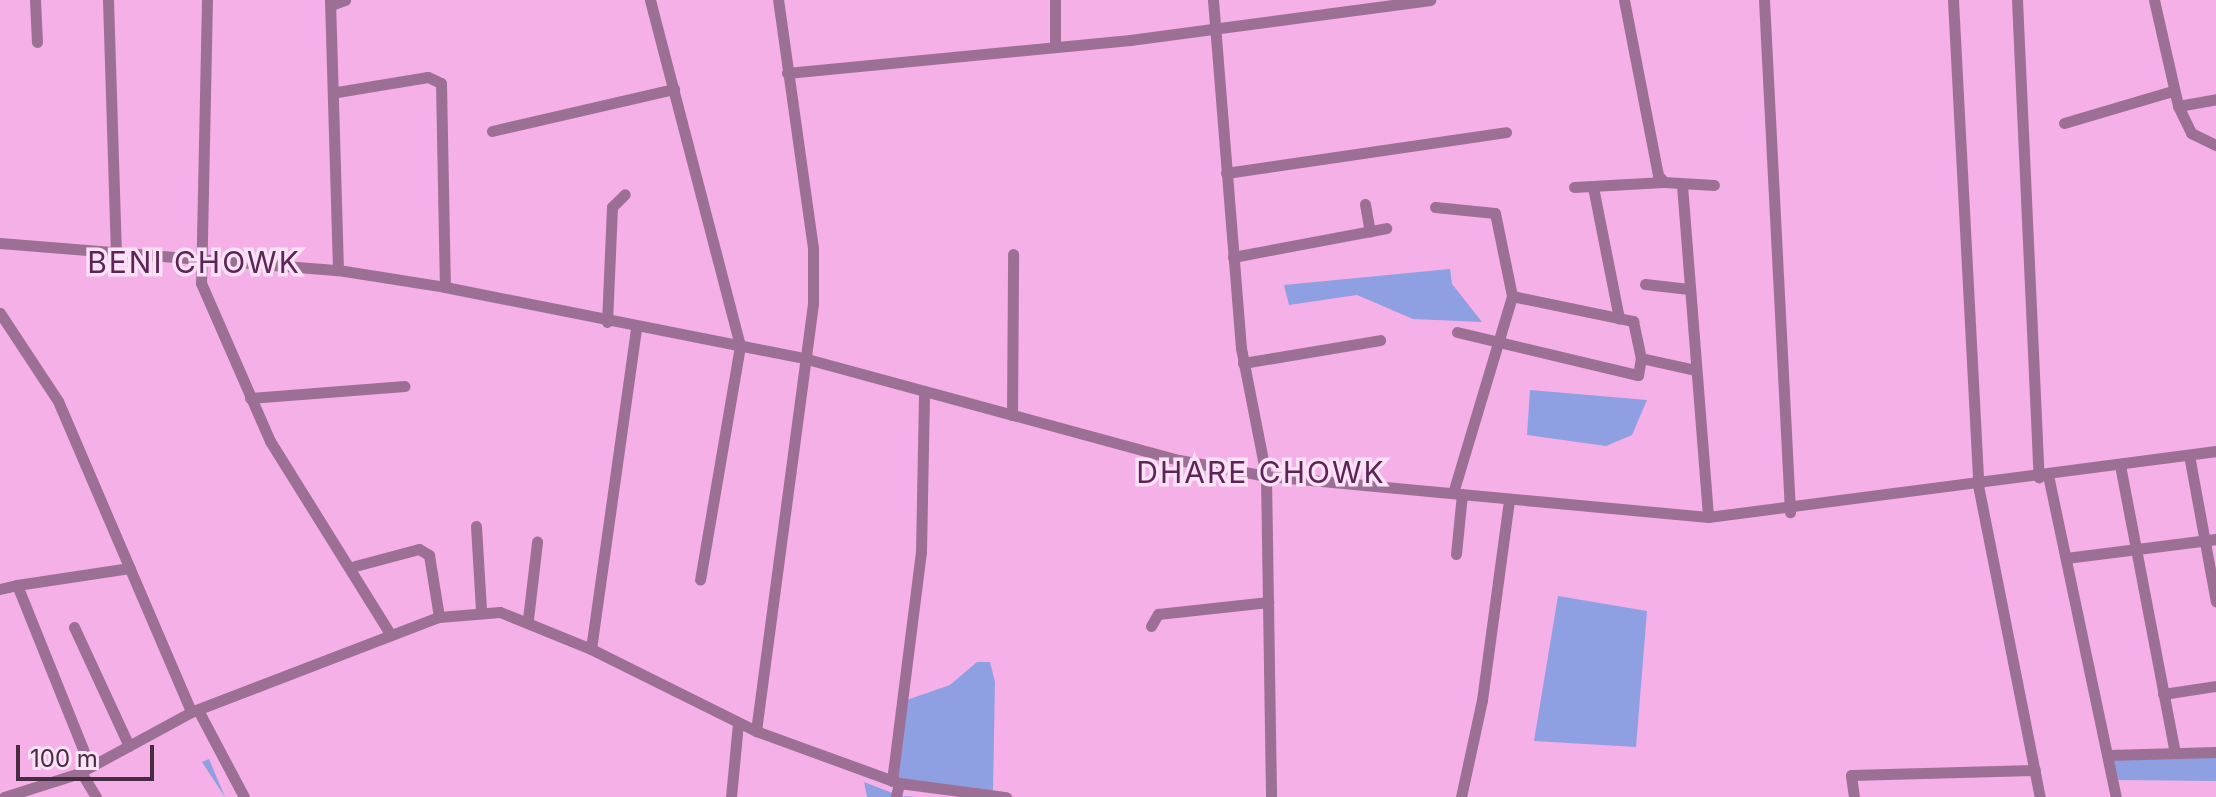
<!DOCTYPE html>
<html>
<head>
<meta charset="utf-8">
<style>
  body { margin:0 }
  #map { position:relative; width:2216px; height:797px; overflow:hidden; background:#f4b0e7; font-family:Inter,sans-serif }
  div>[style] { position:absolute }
  .green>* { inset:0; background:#8e9fe2 }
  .street>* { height:11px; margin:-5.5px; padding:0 5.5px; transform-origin:5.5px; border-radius:5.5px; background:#9c7094 }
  span { translate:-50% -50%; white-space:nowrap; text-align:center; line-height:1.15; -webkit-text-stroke:7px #fde1f7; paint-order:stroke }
  .neighbourhood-label { font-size:30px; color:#5d2555; letter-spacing:2px }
  .scale { position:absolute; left:16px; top:745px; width:138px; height:36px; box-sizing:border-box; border:4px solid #462b41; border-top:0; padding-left:10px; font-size:24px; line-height:28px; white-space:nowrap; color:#462b41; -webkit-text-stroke:6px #fde1f7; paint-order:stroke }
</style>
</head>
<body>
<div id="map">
  <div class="green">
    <div style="clip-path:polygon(1450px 269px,1452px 284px,1482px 322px,1413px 319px,1357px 295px,1289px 305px,1284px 285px)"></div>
    <div style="clip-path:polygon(1530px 390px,1647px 400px,1632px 435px,1606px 446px,1527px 435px)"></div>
    <div style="clip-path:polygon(1558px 596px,1647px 611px,1636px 747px,1534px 741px)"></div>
    <div style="clip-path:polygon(977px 662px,990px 662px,995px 682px,993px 791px,887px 779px,901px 702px,950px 685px)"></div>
    <div style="clip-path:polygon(2216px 750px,2216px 781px,2118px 780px,2113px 758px)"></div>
    <div style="clip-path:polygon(209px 759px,225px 797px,202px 762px)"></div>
    <div style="clip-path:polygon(864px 782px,900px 796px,918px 797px,867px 797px)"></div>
  </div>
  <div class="street">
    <div style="left:35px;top:0;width:42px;rotate:87.3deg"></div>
    <div style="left:108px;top:0;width:248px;rotate:88.2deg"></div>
    <div style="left:207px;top:0;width:283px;rotate:91.2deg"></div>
    <div style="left:201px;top:283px;width:172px;rotate:66.4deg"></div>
    <div style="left:270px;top:441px;width:227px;rotate:58.1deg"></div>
    <div style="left:330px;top:0;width:270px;rotate:88.3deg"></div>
    <div style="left:650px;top:0;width:358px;rotate:75.4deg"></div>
    <div style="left:740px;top:346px;width:237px;rotate:99.7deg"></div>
    <div style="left:1213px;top:0;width:349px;rotate:85.4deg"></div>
    <div style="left:1241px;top:348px;width:130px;rotate:78.9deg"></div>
    <div style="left:1266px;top:476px;width:321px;rotate:89.1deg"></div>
    <div style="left:1624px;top:0;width:178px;rotate:79deg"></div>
    <div style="left:1658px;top:175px;width:9px;rotate:49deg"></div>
    <div style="left:1664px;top:182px;width:50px;rotate:3.4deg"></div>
    <div style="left:1764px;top:0;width:513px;rotate:87.09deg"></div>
    <div style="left:1953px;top:0;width:486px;rotate:87deg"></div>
    <div style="left:1978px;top:485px;width:318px;rotate:78.8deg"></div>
    <div style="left:2017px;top:0;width:478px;rotate:87.4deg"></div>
    <div style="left:2154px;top:0;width:109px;rotate:77.2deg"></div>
    <div style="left:2178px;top:106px;width:30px;rotate:64deg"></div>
    <div style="left:2191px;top:133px;width:28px;rotate:26deg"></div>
    <div style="left:331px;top:5px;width:15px;rotate:-20deg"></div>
    <div style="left:1055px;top:46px;width:46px;rotate:-90deg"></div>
    <div style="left:787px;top:73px;width:345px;rotate:-5.5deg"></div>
    <div style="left:1130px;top:40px;width:303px;rotate:-7.6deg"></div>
    <div style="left:337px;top:92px;width:92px;rotate:-9.4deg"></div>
    <div style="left:428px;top:77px;width:14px;rotate:25deg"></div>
    <div style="left:441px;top:83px;width:204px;rotate:88.9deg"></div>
    <div style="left:2178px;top:106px;width:39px;rotate:-10deg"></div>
    <div style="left:2064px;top:123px;width:113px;rotate:-16.5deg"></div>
    <div style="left:492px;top:131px;width:187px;rotate:-13deg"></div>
    <div style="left:1226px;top:173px;width:283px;rotate:-8.3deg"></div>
    <div style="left:1682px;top:185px;width:333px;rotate:85.5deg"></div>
    <div style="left:1574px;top:187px;width:90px;rotate:-3.2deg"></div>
    <div style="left:1593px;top:187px;width:134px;rotate:78.8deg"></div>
    <div style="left:1365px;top:204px;width:28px;rotate:80deg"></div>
    <div style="left:1435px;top:207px;width:60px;rotate:5.7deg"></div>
    <div style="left:1495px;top:213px;width:85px;rotate:78.4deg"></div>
    <div style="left:0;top:243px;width:339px;rotate:4.6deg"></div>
    <div style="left:338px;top:270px;width:108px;rotate:9deg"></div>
    <div style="left:445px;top:287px;width:369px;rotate:11.2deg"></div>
    <div style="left:807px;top:359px;width:385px;rotate:15.2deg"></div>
    <div style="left:1179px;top:460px;width:88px;rotate:10.4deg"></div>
    <div style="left:1266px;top:476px;width:444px;rotate:5.3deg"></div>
    <div style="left:1708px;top:517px;width:512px;rotate:-7.4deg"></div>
    <div style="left:1233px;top:257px;width:156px;rotate:-10.7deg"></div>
    <div style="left:1645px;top:284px;width:44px;rotate:6.5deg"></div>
    <div style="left:0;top:313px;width:105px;rotate:56.6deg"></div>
    <div style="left:58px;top:401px;width:338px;rotate:66.8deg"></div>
    <div style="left:607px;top:322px;width:115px;rotate:-87.5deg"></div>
    <div style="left:612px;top:207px;width:18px;rotate:-45deg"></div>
    <div style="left:1457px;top:332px;width:186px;rotate:13.4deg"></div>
    <div style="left:1638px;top:375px;width:17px;rotate:-80deg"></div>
    <div style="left:1243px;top:363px;width:139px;rotate:-9.5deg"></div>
    <div style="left:250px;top:398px;width:155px;rotate:-4.4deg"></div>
    <div style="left:1012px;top:415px;width:161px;rotate:-89.6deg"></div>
    <div style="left:2189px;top:455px;width:149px;rotate:79.6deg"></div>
    <div style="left:2120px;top:465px;width:293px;rotate:79.2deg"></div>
    <div style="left:2048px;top:475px;width:329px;rotate:78.1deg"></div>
    <div style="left:1453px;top:493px;width:206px;rotate:-73.3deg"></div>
    <div style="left:1512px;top:296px;width:124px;rotate:11.7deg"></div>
    <div style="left:1633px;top:321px;width:38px;rotate:78deg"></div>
    <div style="left:1641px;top:358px;width:55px;rotate:12.5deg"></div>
    <div style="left:476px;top:526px;width:83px;rotate:86.6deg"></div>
    <div style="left:1456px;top:554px;width:60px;rotate:-84.3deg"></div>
    <div style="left:2066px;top:558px;width:151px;rotate:-7.2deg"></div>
    <div style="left:355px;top:566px;width:66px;rotate:-14.9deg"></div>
    <div style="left:419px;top:549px;width:12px;rotate:31deg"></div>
    <div style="left:429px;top:555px;width:63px;rotate:80.8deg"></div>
    <div style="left:17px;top:585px;width:114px;rotate:-8.6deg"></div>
    <div style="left:0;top:589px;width:17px;rotate:-13deg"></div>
    <div style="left:17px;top:585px;width:196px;rotate:68.1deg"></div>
    <div style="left:528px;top:619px;width:78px;rotate:-83.3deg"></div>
    <div style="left:1151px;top:626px;width:14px;rotate:-60deg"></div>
    <div style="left:1158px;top:614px;width:111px;rotate:-6.2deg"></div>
    <div style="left:74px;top:627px;width:131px;rotate:65.2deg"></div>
    <div style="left:591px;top:649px;width:184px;rotate:26.4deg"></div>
    <div style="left:756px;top:731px;width:152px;rotate:20deg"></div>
    <div style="left:899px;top:783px;width:108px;rotate:7.5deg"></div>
    <div style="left:2163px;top:694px;width:54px;rotate:-8.6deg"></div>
    <div style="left:198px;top:710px;width:98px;rotate:62.1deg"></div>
    <div style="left:756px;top:731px;width:432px;rotate:-82.4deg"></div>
    <div style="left:813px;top:303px;width:55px;rotate:-90deg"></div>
    <div style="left:813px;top:248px;width:250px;rotate:-98deg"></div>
    <div style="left:2108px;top:755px;width:108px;rotate:-1.6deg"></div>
    <div style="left:81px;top:772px;width:29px;rotate:59deg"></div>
    <div style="left:892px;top:781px;width:231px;rotate:-82.8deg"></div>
    <div style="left:921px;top:552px;width:161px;rotate:-88.9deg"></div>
    <div style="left:4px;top:797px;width:77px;rotate:-17.5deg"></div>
    <div style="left:77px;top:774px;width:130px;rotate:-28.5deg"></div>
    <div style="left:191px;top:712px;width:266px;rotate:-21deg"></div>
    <div style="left:439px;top:617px;width:61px;rotate:-4.7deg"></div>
    <div style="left:500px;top:612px;width:98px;rotate:22.1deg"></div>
    <div style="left:591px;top:649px;width:325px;rotate:-82deg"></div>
    <div style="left:731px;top:797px;width:74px;rotate:-84.6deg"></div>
    <div style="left:896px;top:797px;width:14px;rotate:-78deg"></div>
    <div style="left:1461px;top:797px;width:99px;rotate:-77.8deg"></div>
    <div style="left:1482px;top:700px;width:203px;rotate:-82.3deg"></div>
    <div style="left:1854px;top:797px;width:22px;rotate:-98deg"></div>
    <div style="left:1851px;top:775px;width:184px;rotate:-1.6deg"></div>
  </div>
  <div class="neighbourhood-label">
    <span style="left:194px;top:262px">BENI CHOWK</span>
    <span style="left:1261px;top:472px">DHARE CHOWK</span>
  </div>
  <div class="scale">100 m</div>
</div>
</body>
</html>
